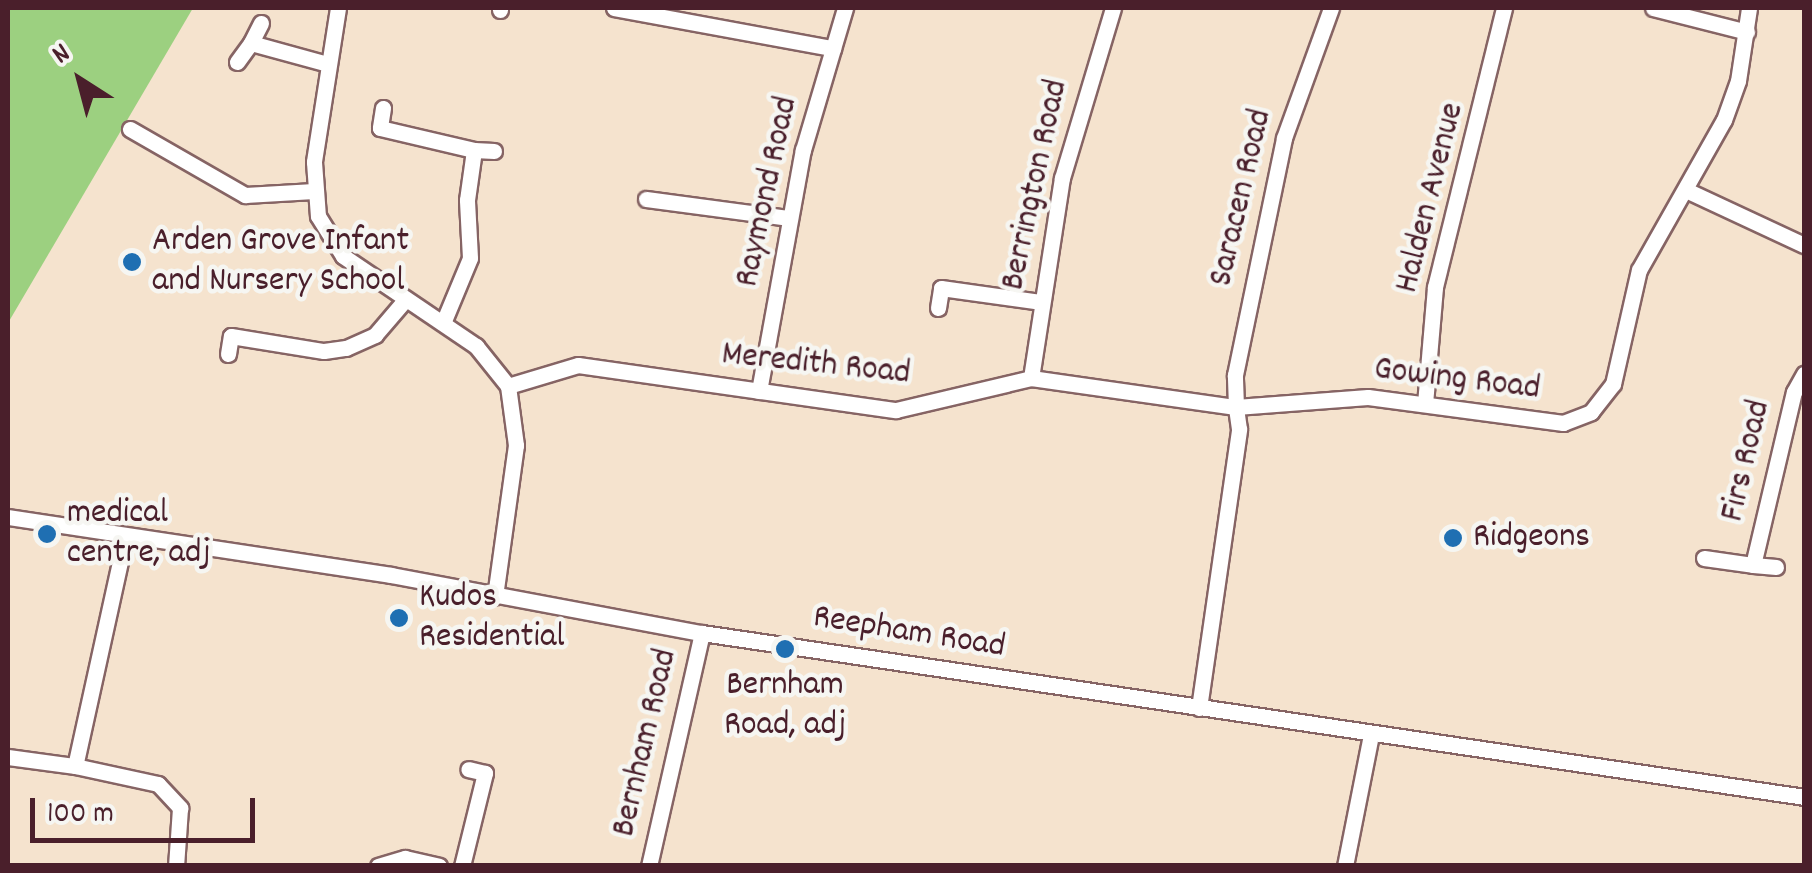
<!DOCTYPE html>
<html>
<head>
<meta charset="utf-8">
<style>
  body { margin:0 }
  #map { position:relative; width:1812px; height:873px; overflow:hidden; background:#f5e3ce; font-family:Dekko,sans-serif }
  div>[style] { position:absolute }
  .green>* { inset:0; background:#9cd080 }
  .roads { filter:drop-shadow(2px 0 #866464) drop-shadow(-2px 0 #866464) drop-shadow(0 2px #866464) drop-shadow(0 -2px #866464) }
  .minor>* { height:15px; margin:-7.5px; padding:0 7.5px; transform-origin:7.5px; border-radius:7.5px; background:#fff }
  .dots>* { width:28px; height:28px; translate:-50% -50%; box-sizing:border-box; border:5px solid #f6f6f2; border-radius:50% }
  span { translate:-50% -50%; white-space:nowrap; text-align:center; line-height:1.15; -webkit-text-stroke:9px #f6f6f2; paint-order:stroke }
  .street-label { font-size:35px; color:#4a1f2b }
  .poi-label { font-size:35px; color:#4a1f2b }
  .left { translate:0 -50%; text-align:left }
  .frame { position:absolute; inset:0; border:10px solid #4a1f2b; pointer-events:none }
  .north { position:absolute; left:30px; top:30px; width:100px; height:100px; -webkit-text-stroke:8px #f6f6f2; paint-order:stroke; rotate:324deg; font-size:28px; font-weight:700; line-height:40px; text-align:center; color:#4a1f2b }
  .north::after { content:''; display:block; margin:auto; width:35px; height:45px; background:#4a1f2b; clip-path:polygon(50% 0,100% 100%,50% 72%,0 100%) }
  .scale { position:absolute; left:30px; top:798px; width:225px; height:45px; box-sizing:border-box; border:5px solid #4a1f2b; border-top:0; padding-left:12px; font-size:30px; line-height:35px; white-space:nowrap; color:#4a1f2b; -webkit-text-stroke:8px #f6f6f2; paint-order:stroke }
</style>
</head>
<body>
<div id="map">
  <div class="green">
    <div style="clip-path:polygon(8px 8px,193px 8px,8px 323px)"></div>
  </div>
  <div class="roads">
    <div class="minor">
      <div style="left:338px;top:8px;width:156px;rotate:98.9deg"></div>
      <div style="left:314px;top:162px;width:54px;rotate:85.8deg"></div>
      <div style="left:318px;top:216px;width:47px;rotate:58deg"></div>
      <div style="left:343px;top:256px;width:161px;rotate:34.1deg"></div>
      <div style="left:476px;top:346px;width:51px;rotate:51.3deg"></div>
      <div style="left:508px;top:386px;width:60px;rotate:82.3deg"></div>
      <div style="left:516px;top:445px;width:153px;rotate:97.9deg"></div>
      <div style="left:614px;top:8px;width:223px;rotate:10.4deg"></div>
      <div style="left:1653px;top:8px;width:97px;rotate:14.3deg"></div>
      <div style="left:500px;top:10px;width:2px;rotate:-90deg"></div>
      <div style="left:261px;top:23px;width:22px;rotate:117deg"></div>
      <div style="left:251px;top:43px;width:80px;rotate:15.3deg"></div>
      <div style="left:237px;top:62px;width:24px;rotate:-54deg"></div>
      <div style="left:383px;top:108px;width:20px;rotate:99deg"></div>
      <div style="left:380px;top:128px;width:97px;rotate:13.2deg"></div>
      <div style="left:130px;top:129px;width:133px;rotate:29.9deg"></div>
      <div style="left:245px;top:195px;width:69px;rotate:-3.3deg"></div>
      <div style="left:1686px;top:190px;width:130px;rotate:25deg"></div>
      <div style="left:646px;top:199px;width:143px;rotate:7.6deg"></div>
      <div style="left:938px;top:308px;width:20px;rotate:-81deg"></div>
      <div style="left:941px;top:288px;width:100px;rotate:8deg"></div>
      <div style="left:443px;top:323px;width:70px;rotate:-67.4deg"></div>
      <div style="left:470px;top:258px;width:58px;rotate:-93deg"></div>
      <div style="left:467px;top:200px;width:50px;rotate:-82deg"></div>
      <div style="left:474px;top:150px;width:20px;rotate:3deg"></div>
      <div style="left:228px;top:354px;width:18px;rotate:-81deg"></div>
      <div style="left:231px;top:336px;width:94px;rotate:9.2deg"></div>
      <div style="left:324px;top:351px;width:22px;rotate:-8deg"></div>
      <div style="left:346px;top:348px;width:32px;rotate:-24deg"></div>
      <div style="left:375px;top:335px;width:45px;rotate:-49.5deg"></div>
      <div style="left:1031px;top:378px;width:202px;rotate:-81.2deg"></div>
      <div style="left:1062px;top:178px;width:177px;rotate:-73.3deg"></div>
      <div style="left:508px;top:386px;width:73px;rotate:-16.7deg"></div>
      <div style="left:578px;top:365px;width:321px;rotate:8.1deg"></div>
      <div style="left:896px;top:410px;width:139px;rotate:-13.3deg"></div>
      <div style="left:1031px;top:378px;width:207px;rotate:8.1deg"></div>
      <div style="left:1236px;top:407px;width:32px;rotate:-92deg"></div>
      <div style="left:1235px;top:375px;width:242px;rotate:-78.3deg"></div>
      <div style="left:1284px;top:138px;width:138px;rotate:-70.1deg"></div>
      <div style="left:759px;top:391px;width:245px;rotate:-79.7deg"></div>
      <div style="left:803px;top:150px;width:148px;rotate:-73.5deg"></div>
      <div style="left:1425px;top:404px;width:117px;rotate:-85.1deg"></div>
      <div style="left:1435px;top:287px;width:287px;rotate:-76.1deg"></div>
      <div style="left:8px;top:517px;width:387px;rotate:8.6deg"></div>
      <div style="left:391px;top:575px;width:316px;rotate:10.6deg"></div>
      <div style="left:702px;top:633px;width:1114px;rotate:8.46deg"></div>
      <div style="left:125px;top:539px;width:232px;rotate:102.4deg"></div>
      <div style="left:75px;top:766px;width:85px;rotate:12.2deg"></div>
      <div style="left:158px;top:784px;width:33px;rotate:47deg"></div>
      <div style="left:180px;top:808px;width:58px;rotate:93.9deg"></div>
      <div style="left:1704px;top:558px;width:49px;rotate:8.1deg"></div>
      <div style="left:1776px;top:567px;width:23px;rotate:-175deg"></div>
      <div style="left:1753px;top:565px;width:178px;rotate:-76.7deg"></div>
      <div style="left:1794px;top:392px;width:21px;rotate:-61deg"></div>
      <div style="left:1199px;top:708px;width:282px;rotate:-81.8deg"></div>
      <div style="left:1239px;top:429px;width:22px;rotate:-98deg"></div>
      <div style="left:1236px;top:407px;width:132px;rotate:-4.3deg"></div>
      <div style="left:1368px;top:397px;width:197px;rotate:7.6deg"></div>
      <div style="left:1563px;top:423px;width:30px;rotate:-21deg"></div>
      <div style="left:1591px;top:412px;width:36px;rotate:-52deg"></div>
      <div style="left:1613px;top:384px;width:117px;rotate:-77.2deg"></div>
      <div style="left:1639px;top:270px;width:172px;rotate:-60.5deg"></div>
      <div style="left:1724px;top:120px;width:41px;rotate:-70.3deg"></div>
      <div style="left:1738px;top:81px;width:74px;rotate:-81.4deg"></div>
      <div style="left:8px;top:757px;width:68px;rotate:7.7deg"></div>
      <div style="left:378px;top:866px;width:28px;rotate:-17deg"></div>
      <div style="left:405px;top:858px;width:35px;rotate:13deg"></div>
      <div style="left:462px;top:866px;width:96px;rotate:-76.1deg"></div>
      <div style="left:485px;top:773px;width:17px;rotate:-167deg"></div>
      <div style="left:649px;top:866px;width:239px;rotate:-77.2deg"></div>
      <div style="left:1345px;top:866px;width:134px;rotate:-78.8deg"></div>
    </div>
  </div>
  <div class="dots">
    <div style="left:132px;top:262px;background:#1f6fb2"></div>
    <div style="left:47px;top:534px;background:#1f6fb2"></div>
    <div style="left:1453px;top:538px;background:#1f6fb2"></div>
    <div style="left:399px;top:618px;background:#1f6fb2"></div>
    <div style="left:785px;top:649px;background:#1f6fb2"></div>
  </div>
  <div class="street-label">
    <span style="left:1036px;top:185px;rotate:-78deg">Berrington Road</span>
    <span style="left:768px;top:192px;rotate:-78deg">Raymond Road</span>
    <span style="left:1242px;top:198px;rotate:-77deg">Saracen Road</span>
    <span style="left:1431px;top:198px;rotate:-76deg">Halden Avenue</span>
    <span style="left:816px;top:365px;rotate:6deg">Meredith Road</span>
    <span style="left:1457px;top:380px;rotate:7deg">Gowing Road</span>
    <span style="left:1747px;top:461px;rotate:-77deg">Firs Road</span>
    <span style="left:909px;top:633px;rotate:9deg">Reepham Road</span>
    <span style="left:646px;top:743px;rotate:-77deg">Bernham Road</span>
  </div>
  <div class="poi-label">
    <span class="left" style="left:152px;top:262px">Arden Grove Infant<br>and Nursery School</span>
    <span class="left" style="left:67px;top:534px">medical<br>centre, adj</span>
    <span class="left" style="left:1473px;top:538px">Ridgeons</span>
    <span class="left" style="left:419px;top:618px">Kudos<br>Residential</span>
    <span style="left:785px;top:706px">Bernham<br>Road, adj</span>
  </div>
  <div class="frame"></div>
  <div class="north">N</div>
  <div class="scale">100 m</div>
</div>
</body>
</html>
